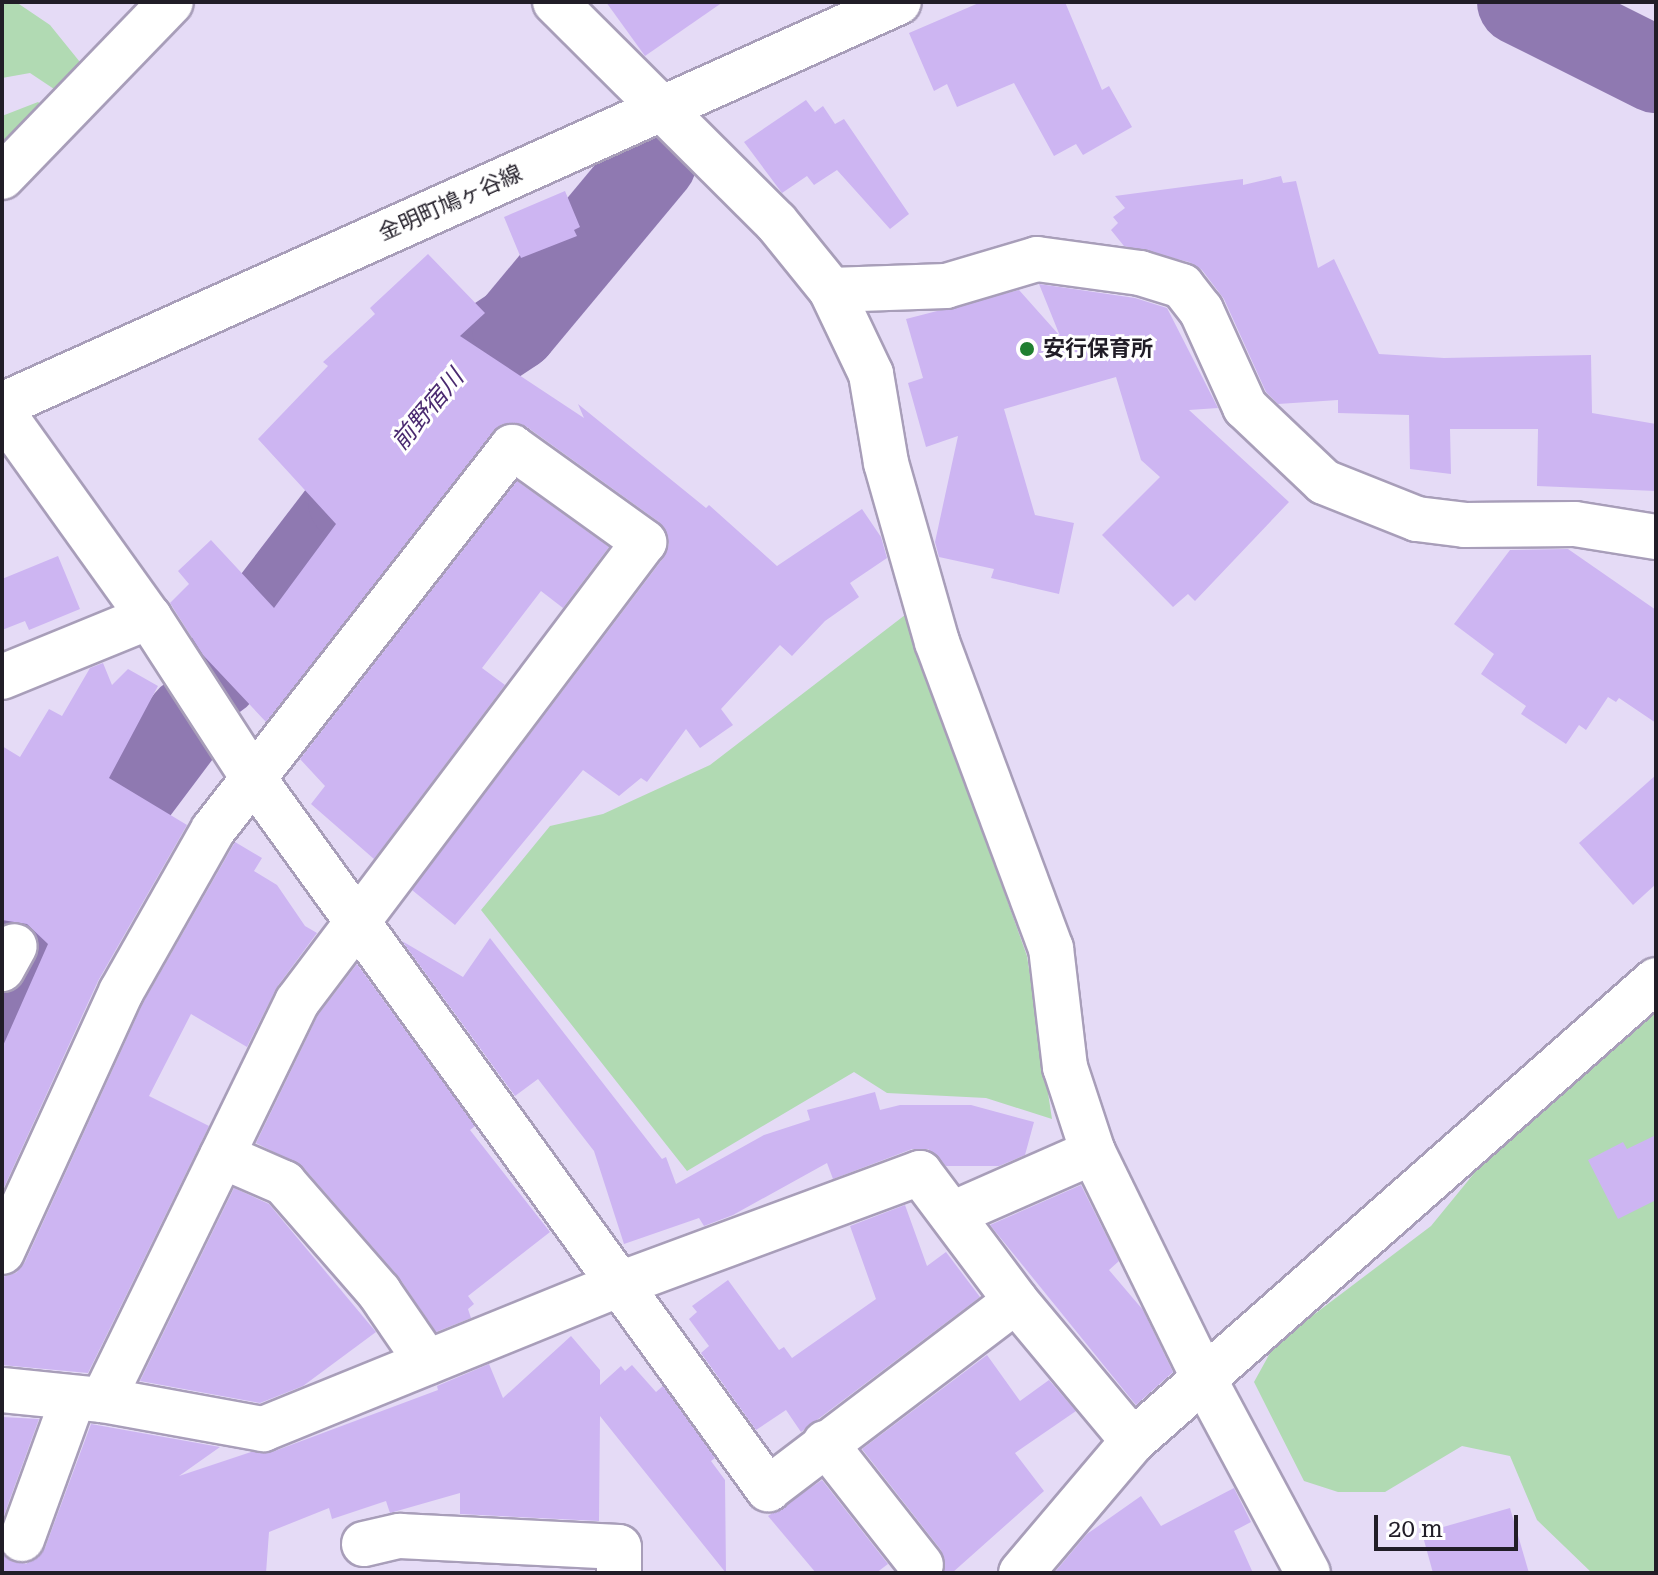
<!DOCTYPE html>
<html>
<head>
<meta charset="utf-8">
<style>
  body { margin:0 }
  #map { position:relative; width:1658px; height:1575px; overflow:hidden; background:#e5dbf6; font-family:"Roboto Serif","Noto Sans JP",serif }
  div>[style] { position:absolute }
  .green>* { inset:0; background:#b1dab3 }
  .river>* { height:86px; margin:-43px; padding:0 43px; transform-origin:43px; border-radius:43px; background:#8f79b1 }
  .building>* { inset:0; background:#cdb5f2 }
  .roads { filter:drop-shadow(2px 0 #a89eb9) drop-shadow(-2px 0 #a89eb9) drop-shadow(0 2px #a89eb9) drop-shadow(0 -2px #a89eb9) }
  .minor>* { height:44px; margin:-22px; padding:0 22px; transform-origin:22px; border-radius:22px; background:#fff }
  .major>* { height:44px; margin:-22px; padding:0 22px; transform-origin:22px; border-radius:22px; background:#fff }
  .dots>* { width:22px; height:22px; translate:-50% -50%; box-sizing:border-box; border:4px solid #fff; border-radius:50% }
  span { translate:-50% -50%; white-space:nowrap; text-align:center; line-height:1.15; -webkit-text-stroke:6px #fff; paint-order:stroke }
  .street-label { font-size:22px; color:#211d27 }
  .poi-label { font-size:22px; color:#211d27; font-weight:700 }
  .left { translate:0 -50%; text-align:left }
  .water-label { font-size:24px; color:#4a2a70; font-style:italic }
  .frame { position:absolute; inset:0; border:4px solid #211d27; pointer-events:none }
  .scale { position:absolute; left:1374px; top:1515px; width:144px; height:36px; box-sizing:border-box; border:4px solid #211d27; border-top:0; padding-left:10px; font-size:24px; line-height:28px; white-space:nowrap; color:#211d27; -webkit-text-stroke:6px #fff; paint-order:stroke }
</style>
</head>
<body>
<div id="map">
  <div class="green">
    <div style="clip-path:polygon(2px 2px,16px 2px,50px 25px,88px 72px,66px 97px,30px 73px,2px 78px)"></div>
    <div style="clip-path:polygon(38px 102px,51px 111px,2px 162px,2px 116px)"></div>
    <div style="clip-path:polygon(905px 615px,1027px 956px,1052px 1119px,986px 1098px,887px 1093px,854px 1072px,687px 1171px,481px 910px,550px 826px,603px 814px,710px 765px)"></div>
    <div style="clip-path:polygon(1656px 1003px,1656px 1573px,1592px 1573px,1537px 1520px,1510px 1456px,1462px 1446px,1385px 1492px,1338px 1492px,1304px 1481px,1254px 1382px,1275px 1344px,1431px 1226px,1503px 1138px,1578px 1080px)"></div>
  </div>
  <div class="river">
    <div style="left:1520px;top:2px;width:152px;rotate:26.6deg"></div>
    <div style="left:218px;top:675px;width:219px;rotate:-52.6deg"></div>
    <div style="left:351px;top:501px;width:193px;rotate:-49.6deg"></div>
    <div style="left:476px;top:354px;width:47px;rotate:-33.7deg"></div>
    <div style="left:515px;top:328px;width:217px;rotate:-50.2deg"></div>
    <div style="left:2px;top:1006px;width:129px;rotate:-63.2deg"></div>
    <div style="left:60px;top:891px;width:215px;rotate:-53.1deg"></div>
  </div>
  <div class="building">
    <div style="clip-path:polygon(606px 2px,723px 2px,645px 56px)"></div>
    <div style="clip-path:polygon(981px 2px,1065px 2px,1102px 90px,1109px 86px,1132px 127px,1083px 155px,1076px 144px,1054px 156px,1014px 83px,957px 107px,947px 84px,934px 91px,909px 33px)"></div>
    <div style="clip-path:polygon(806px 100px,815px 112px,823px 106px,835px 124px,844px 119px,909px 214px,890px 229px,837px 170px,814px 185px,807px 176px,782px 193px,744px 142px)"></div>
    <div style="clip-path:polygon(1281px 176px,1283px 183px,1296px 181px,1318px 268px,1334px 259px,1379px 354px,1444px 358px,1591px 355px,1592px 413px,1656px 424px,1656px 491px,1537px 486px,1538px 429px,1450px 429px,1451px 474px,1410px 469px,1409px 415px,1338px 413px,1338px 400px,1278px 404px,1266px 392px,1224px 299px,1202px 270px,1189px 262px,1124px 246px,1111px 230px,1118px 223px,1113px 217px,1125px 208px,1115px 196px,1243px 179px,1243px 185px)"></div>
    <div style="clip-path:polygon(565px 191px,580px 227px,574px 230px,577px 236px,521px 258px,504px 217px)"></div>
    <div style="clip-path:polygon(428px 254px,485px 313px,460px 336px,584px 418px,578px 404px,706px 508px,709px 505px,777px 566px,862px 509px,881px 537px,887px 558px,850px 583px,859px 597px,825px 621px,792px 656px,780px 645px,721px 709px,733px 725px,700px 748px,686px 729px,647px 782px,641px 778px,619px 796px,583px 770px,455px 925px,412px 890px,664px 557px,669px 544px,659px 522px,527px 427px,502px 424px,266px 722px,203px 655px,170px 603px,189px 584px,178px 571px,211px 540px,274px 608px,336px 524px,258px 439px,328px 366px,323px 362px,375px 314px,370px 308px)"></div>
    <div style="clip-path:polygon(1039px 284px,1135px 298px,1167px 308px,1218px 408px,1189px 410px,1289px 502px,1195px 601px,1188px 594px,1173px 607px,1102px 535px,1160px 477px,1141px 460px,1116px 377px,1004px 409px,1035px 515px,1074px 523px,1059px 594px,991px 578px,994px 569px,939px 557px,935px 542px,958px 436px,926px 447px,908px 383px,923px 378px,906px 319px,1019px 290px,1060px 336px)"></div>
    <div style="clip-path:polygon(517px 481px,609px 547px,563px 608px,541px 591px,482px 668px,505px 685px,374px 859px,311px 804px,325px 786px,300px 759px)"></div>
    <div style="clip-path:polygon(1568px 549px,1656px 610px,1656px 723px,1619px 698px,1616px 702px,1608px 697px,1586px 730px,1579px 725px,1566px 744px,1521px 714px,1526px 706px,1481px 674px,1494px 654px,1454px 624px,1510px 550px)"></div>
    <div style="clip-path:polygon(58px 556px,80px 609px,29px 630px,25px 621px,2px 630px,2px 579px)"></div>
    <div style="clip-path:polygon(103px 663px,112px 685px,128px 669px,158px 686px,109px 778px,187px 825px,98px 981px,2px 1192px,2px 1048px,48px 944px,27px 924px,2px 920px,2px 746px,20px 757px,49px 709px,62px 716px,90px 668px)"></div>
    <div style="clip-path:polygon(1656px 775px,1656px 884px,1633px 905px,1579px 843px)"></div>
    <div style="clip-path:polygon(235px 842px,262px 858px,254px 871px,277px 885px,305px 926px,317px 933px,277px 987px,247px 1047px,191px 1014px,149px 1096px,209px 1126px,88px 1373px,2px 1365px,2px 1277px,16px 1273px,25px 1262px,143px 1003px)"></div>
    <div style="clip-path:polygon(490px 938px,662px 1159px,666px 1157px,676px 1184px,764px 1135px,810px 1120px,807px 1110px,875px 1092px,880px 1110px,900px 1105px,971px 1105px,1034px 1122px,1025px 1155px,999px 1166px,946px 1166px,928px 1149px,912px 1149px,833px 1179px,827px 1163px,733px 1215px,704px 1226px,699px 1218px,624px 1244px,594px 1151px,538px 1079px,515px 1096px,402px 941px,463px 977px)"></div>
    <div style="clip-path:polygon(357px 964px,475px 1126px,470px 1130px,550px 1232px,468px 1296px,474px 1304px,468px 1309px,471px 1318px,436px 1332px,398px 1276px,303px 1167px,256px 1143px,318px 1015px)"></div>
    <div style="clip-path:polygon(1656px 1135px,1656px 1200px,1618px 1219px,1588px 1160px,1623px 1142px,1627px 1149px)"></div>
    <div style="clip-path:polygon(1081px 1185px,1119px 1261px,1109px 1270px,1143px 1310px,1173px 1372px,1136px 1405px,990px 1225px)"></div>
    <div style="clip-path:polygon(234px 1188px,269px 1204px,376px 1332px,303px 1386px,260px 1403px,140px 1381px)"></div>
    <div style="clip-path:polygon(905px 1205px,927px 1266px,946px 1252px,980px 1297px,801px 1432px,786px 1410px,756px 1430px,701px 1353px,709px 1346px,689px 1319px,697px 1312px,692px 1306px,728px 1280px,779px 1350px,784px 1347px,792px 1358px,876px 1299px,850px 1226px)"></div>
    <div style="clip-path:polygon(571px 1336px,600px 1370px,600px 1385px,621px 1366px,625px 1371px,632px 1365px,656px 1392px,663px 1386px,715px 1458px,711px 1461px,725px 1480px,726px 1573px,600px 1416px,599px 1521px,460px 1514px,460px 1493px,390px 1513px,386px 1501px,332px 1519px,329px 1508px,269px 1532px,266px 1573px,2px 1573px,2px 1554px,26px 1564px,45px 1548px,91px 1424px,220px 1447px,179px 1476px,251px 1452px,272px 1452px,438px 1390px,437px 1386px,489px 1364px,503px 1398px)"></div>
    <div style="clip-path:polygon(987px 1355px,1020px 1401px,1049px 1380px,1076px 1411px,1015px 1453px,1044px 1491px,952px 1573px,944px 1573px,941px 1550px,862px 1449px)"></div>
    <div style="clip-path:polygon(2px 1417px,39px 1419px,2px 1521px)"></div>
    <div style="clip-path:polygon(822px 1480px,888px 1564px,876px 1573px,816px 1573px,768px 1516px)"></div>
    <div style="clip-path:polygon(1234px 1488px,1251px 1522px,1234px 1531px,1253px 1573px,1054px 1573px,1087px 1534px,1141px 1496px,1161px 1526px)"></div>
    <div style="clip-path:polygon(1510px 1508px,1529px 1573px,1433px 1573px,1422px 1533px)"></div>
  </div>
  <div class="roads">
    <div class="minor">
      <div style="left:555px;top:2px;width:312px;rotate:44.9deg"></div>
      <div style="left:776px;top:222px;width:87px;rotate:51deg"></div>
      <div style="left:831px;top:290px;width:93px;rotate:64.5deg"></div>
      <div style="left:871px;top:374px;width:90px;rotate:80.4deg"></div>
      <div style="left:886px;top:463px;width:186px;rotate:74.1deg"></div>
      <div style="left:937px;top:642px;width:327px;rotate:69.6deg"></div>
      <div style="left:1051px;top:948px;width:120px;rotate:83.3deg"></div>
      <div style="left:1065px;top:1067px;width:89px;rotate:71.8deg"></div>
      <div style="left:1093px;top:1152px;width:253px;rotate:63.9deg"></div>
      <div style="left:1204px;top:1379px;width:220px;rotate:61.8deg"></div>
      <div style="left:2px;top:177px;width:243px;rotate:-46deg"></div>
      <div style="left:831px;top:290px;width:115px;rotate:-2deg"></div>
      <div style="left:946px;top:286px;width:95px;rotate:-16.5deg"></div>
      <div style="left:1037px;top:259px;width:104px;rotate:7.7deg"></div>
      <div style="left:1140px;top:273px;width:44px;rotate:17.2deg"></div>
      <div style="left:1182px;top:286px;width:31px;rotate:52deg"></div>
      <div style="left:1201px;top:310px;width:107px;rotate:65.6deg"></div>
      <div style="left:1245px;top:407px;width:109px;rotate:43.5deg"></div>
      <div style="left:1324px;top:482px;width:100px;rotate:21.7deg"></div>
      <div style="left:1417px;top:519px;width:48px;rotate:7.1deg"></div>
      <div style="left:1465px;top:525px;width:110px;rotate:-0.5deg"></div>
      <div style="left:1575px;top:524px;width:82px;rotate:9.1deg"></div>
      <div style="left:2px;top:412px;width:252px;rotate:54.4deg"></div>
      <div style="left:149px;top:617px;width:193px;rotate:57.1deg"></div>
      <div style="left:254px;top:779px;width:877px;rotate:54.1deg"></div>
      <div style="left:768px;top:1489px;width:311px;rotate:-37.2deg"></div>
      <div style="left:2px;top:677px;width:159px;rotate:-22.2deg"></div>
      <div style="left:2px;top:969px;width:26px;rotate:-61deg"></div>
      <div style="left:222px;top:1156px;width:68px;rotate:23.5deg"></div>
      <div style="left:284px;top:1183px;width:145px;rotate:48.9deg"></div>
      <div style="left:379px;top:1292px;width:85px;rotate:55.6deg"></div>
      <div style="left:952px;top:1214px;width:154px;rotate:-23.7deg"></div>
      <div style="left:2px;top:1252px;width:286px;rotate:-65.4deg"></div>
      <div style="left:121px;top:992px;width:186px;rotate:-60.4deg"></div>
      <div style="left:213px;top:830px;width:486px;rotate:-52deg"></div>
      <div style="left:512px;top:447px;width:163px;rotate:35.7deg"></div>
      <div style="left:644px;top:542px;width:576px;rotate:127.03deg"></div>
      <div style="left:297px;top:1002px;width:443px;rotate:116deg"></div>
      <div style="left:2px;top:1390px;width:101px;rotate:5.7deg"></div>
      <div style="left:103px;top:1400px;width:163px;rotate:10.3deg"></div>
      <div style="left:263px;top:1429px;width:385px;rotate:-22.1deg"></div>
      <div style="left:620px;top:1284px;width:320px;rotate:-20.3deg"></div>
      <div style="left:920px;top:1173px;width:160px;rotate:53.1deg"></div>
      <div style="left:1016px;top:1301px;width:182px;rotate:50.1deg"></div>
      <div style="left:825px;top:1443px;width:155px;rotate:51.8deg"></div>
      <div style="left:22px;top:1539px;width:149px;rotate:-70deg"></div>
      <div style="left:364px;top:1544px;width:37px;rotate:-13deg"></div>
      <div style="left:400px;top:1536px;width:219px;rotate:2.9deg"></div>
      <div style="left:619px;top:1547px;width:26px;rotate:90deg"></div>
      <div style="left:1021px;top:1573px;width:173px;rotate:-49.7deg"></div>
      <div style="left:1133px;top:1441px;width:697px;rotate:-41.39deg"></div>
    </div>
    <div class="major">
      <div style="left:2px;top:405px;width:983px;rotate:-24.19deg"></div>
    </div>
  </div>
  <div class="dots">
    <div style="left:1027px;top:349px;background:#207f31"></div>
  </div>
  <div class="street-label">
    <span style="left:450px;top:203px;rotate:-24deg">金明町鳩ヶ谷線</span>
  </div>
  <div class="poi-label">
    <span class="left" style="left:1043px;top:349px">安行保育所</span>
  </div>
  <div class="water-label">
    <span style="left:428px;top:410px;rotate:-50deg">前野宿川</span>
  </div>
  <div class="frame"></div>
  <div class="scale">20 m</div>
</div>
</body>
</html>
